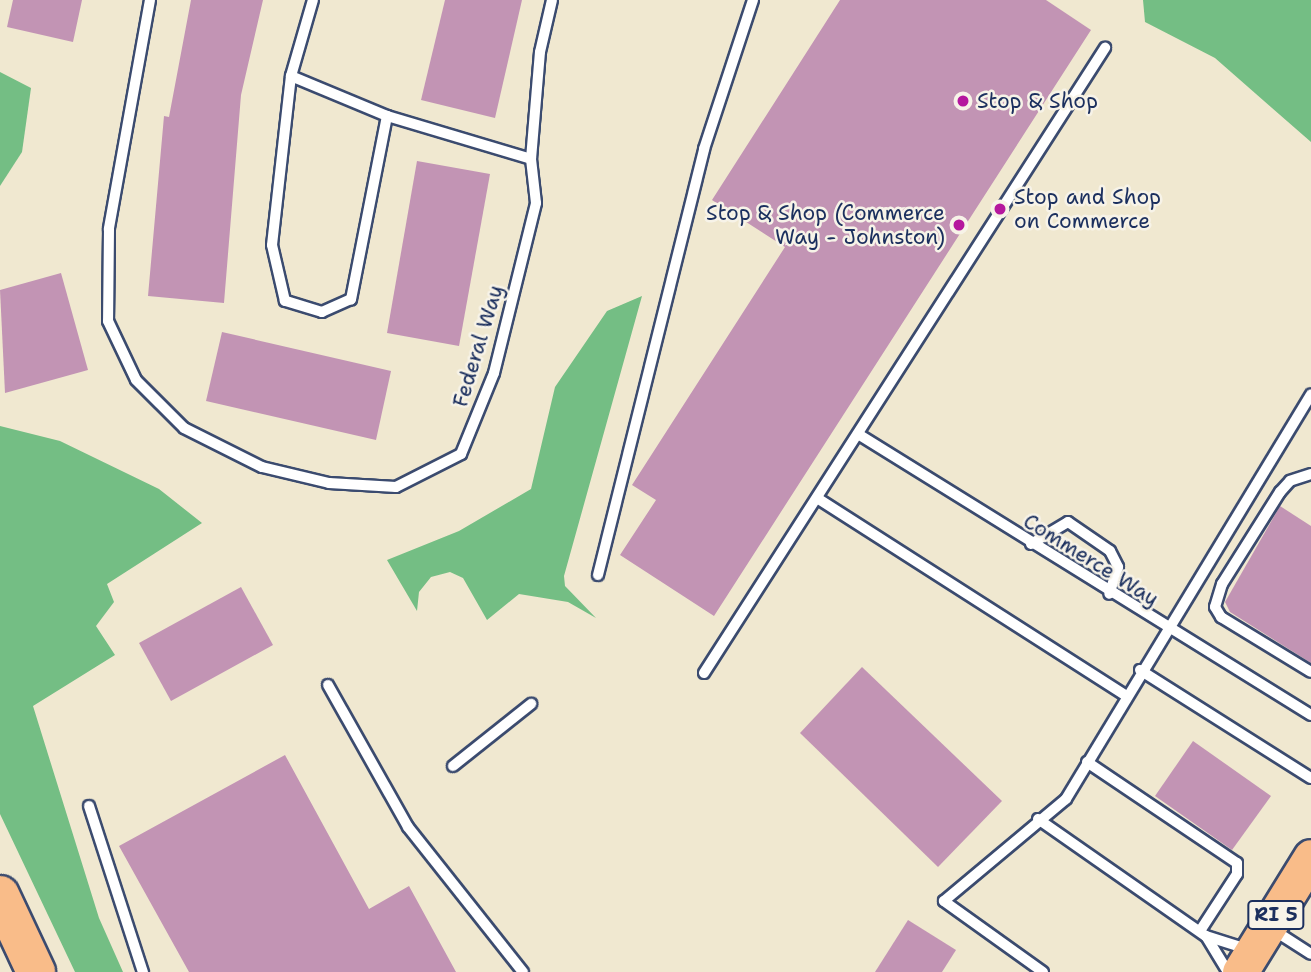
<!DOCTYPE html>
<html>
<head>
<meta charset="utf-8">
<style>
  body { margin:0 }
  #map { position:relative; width:1311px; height:972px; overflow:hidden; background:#f0e8d0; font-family:"Shantell Sans",sans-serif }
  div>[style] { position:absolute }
  .forest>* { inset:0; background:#74be84 }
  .building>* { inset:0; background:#c294b4 }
  .roads { filter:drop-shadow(2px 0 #3b4b6f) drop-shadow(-2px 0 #3b4b6f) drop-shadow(0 2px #3b4b6f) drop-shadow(0 -2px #3b4b6f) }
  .lane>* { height:10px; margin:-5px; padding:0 5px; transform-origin:5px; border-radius:5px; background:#fff }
  .primary>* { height:35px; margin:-17.5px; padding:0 17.5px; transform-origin:17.5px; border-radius:17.5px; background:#f9bc89 }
  .highway>* { height:38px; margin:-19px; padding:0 19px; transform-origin:19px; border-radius:19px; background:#f9bc89 }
  .dots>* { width:19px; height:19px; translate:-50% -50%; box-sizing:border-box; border:4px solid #f7f3e8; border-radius:50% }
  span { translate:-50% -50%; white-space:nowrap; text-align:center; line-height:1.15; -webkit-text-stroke:5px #f7f3e8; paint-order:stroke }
  .shield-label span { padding:2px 5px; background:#f7f3e8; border:2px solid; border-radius:5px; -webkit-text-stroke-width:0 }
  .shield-label { font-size:19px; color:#1b2f5e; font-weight:700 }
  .poi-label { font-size:21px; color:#1b2f5e }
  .left { translate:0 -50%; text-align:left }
  .right { translate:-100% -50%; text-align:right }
  .street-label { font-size:21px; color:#1b2f5e }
</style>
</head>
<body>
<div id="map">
  <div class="forest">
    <div style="clip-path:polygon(1143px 0,1311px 0,1311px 142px,1215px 58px,1145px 22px)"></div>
    <div style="clip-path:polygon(0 72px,31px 88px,22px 152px,0 186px)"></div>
    <div style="clip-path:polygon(642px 296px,564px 576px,565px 586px,596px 618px,568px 602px,519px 594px,487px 620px,463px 578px,450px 572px,431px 577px,419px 592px,417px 611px,387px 560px,459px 531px,531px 489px,555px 387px,607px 311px)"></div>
    <div style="clip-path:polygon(0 426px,60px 441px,159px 489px,202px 523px,107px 584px,114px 602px,96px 626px,115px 655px,33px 706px,99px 918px,123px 972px,75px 972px,0 814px)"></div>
  </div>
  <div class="building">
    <div style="clip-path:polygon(13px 0,82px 0,73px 42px,7px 27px)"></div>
    <div style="clip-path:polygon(191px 0,263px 0,241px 95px,224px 303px,148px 296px,164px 116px,169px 117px)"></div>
    <div style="clip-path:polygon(445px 0,522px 0,495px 118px,421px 100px)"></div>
    <div style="clip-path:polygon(840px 0,1046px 0,1091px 30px,714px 616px,620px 555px,656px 500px,632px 485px,785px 247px,712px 200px)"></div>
    <div style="clip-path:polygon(417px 161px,490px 174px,459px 346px,387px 333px)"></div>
    <div style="clip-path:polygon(61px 273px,88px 370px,5px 393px,0 290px)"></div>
    <div style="clip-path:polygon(222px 332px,391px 371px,376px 440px,206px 401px)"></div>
    <div style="clip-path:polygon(1280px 506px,1311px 526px,1311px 663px,1230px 612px,1225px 602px)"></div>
    <div style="clip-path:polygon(241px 587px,273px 645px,171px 701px,139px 643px)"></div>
    <div style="clip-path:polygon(862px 667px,1002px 801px,938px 867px,800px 733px)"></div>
    <div style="clip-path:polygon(1193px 741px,1271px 796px,1232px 850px,1155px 796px)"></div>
    <div style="clip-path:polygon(285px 755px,369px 909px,409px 886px,456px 972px,189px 972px,119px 846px)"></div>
    <div style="clip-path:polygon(908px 920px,956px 950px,942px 972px,875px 972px)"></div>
  </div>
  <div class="roads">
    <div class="lane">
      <div style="left:150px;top:0;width:233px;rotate:100.2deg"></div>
      <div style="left:109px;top:229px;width:92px;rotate:90.6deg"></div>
      <div style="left:108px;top:321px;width:65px;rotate:64.6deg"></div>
      <div style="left:136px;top:380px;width:68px;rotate:45deg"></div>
      <div style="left:184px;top:428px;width:87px;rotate:26.6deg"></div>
      <div style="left:262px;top:467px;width:69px;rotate:13.4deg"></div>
      <div style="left:329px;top:483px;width:67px;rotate:3.4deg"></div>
      <div style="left:396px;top:487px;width:73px;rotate:-26.9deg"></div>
      <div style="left:461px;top:454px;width:87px;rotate:-67.8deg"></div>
      <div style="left:494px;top:373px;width:175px;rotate:-76.1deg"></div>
      <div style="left:536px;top:203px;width:44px;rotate:-96.5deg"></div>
      <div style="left:531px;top:159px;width:107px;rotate:-85.2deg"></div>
      <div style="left:540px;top:52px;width:53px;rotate:-77deg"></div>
      <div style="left:291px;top:76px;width:104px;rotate:22.6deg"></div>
      <div style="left:387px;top:116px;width:187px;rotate:101.1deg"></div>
      <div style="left:351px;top:299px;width:32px;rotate:156deg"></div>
      <div style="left:322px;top:312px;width:39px;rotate:-163deg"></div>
      <div style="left:285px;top:301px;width:57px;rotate:-103.1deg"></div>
      <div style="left:272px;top:245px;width:170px;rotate:-83.6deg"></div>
      <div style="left:291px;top:76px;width:79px;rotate:-73.9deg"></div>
      <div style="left:387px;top:116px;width:150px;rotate:16.6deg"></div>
      <div style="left:858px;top:434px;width:533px;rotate:31.81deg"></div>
      <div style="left:1311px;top:474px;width:22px;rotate:162deg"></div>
      <div style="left:1290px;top:481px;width:15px;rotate:132deg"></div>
      <div style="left:1280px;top:492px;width:109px;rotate:122.2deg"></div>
      <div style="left:1222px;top:584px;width:24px;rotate:107deg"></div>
      <div style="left:1215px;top:607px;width:12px;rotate:59deg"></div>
      <div style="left:1221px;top:617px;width:105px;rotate:31.4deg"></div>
      <div style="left:817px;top:498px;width:366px;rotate:32.6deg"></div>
      <div style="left:1031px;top:544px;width:43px;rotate:-30.7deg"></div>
      <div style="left:1068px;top:522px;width:51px;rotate:34.6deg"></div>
      <div style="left:1110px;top:551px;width:18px;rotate:63deg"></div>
      <div style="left:1118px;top:567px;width:28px;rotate:108deg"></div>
      <div style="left:598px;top:575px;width:439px;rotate:-76deg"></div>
      <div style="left:704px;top:149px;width:157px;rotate:-71.8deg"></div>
      <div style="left:1140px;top:670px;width:202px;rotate:32.3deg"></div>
      <div style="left:704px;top:673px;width:743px;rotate:-57.32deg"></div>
      <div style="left:328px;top:685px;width:163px;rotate:60.6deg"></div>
      <div style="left:408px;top:827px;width:185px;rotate:51.6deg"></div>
      <div style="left:1087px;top:762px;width:181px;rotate:34deg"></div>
      <div style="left:1237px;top:863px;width:11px;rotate:90deg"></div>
      <div style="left:1237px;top:874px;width:68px;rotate:123deg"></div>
      <div style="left:453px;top:766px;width:100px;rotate:-38.5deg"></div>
      <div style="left:89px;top:806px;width:175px;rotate:72deg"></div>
      <div style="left:1038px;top:819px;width:205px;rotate:34.9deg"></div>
      <div style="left:1206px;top:936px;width:43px;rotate:17.6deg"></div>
      <div style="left:1272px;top:929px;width:46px;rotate:32.7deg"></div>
      <div style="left:1206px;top:936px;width:42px;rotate:58.6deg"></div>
      <div style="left:1043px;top:972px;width:122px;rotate:-144.4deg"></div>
      <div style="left:944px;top:901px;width:159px;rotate:-39.9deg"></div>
      <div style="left:1066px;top:799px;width:473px;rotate:-58.8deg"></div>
    </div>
    <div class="primary">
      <div style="left:1240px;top:972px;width:135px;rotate:-58.3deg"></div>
    </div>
    <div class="highway">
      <div style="left:0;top:895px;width:85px;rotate:64.9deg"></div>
    </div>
  </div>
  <div class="dots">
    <div style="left:963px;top:101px;background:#b5179e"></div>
    <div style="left:1000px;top:209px;background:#b5179e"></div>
    <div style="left:959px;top:225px;background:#b5179e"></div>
  </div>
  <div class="shield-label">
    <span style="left:1276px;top:915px">RI 5</span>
  </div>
  <div class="poi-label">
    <span class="left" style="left:977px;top:101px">Stop &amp; Shop</span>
    <span class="left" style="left:1014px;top:209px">Stop and Shop<br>on Commerce</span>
    <span class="right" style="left:945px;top:225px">Stop &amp; Shop (Commerce<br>Way - Johnston)</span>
  </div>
  <div class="street-label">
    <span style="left:478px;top:346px;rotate:-73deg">Federal Way</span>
    <span style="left:1091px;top:560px;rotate:32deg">Commerce Way</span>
  </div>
</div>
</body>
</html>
